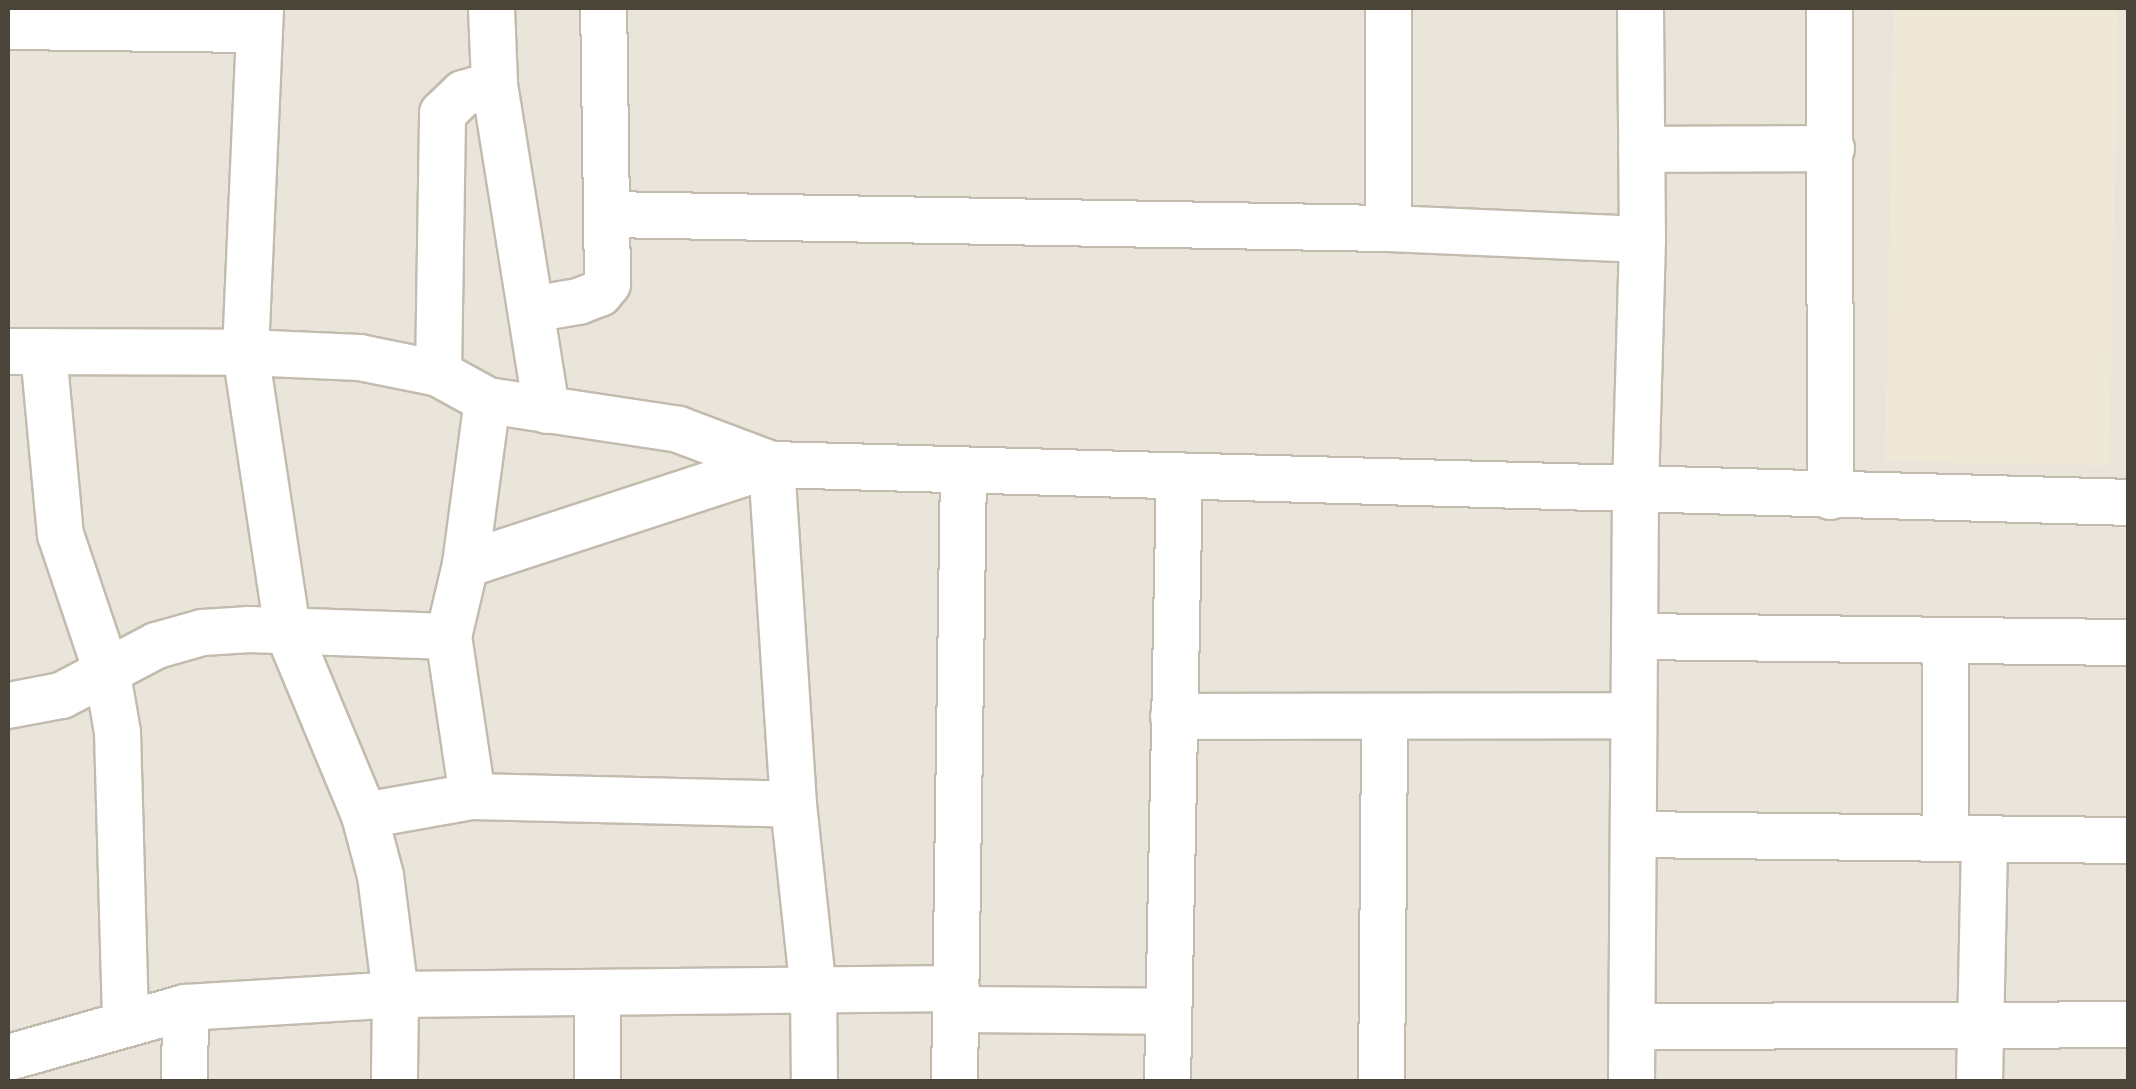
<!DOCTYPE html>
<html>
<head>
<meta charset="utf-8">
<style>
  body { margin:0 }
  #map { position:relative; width:2136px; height:1089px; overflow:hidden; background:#f6f3ec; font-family:"DejaVu Sans",sans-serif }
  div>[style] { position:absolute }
  .residential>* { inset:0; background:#eae5da }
  .education>* { inset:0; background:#efe8d6 }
  .roads { filter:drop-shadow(2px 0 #c2bbae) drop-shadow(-2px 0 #c2bbae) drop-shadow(0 2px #c2bbae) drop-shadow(0 -2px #c2bbae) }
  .minor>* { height:45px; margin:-22.5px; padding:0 22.5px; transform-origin:22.5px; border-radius:22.5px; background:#fff }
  span { translate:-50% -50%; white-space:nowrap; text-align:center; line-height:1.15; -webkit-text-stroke:8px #fff; paint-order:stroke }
  .frame { position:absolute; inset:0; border:10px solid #4b4439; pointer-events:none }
</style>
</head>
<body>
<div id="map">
  <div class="residential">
    <div style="clip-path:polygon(8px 8px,2128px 8px,2128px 1081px,8px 1081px)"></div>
  </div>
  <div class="education">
    <div style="clip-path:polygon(1894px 8px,2118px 8px,2109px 466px,1885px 461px)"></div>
  </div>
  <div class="roads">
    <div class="minor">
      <div style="left:260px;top:8px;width:344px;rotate:92.5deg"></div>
      <div style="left:245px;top:352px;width:281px;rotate:81.4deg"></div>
      <div style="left:287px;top:630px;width:200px;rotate:67.4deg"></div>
      <div style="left:364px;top:815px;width:62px;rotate:75.1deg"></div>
      <div style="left:380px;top:875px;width:120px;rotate:82.8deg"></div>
      <div style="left:395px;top:994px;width:88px;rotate:90.7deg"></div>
      <div style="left:491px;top:8px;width:76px;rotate:87.7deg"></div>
      <div style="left:494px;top:84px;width:330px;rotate:80.9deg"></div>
      <div style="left:1829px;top:8px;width:488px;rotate:89.9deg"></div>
      <div style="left:8px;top:26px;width:249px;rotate:0.7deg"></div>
      <div style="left:1641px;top:149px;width:190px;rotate:-0.3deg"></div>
      <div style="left:607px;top:214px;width:781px;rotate:1.03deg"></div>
      <div style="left:1388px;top:228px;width:254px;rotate:2.5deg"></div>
      <div style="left:1388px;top:228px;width:220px;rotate:-90deg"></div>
      <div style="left:531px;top:309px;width:48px;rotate:-9.7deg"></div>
      <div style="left:578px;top:301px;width:22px;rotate:-21deg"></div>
      <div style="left:599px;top:293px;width:13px;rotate:-51deg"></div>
      <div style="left:607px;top:283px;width:275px;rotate:-90.8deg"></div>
      <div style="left:8px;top:351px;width:237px;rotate:0.2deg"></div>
      <div style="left:245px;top:352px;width:114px;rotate:2.5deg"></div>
      <div style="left:359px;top:357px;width:81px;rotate:11.4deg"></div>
      <div style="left:438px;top:373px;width:56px;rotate:28.9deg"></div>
      <div style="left:487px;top:400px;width:193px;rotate:8.6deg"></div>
      <div style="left:678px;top:429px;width:99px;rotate:20.6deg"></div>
      <div style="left:771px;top:464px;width:1358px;rotate:1.6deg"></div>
      <div style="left:43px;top:352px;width:183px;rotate:84.7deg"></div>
      <div style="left:60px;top:534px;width:148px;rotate:71.4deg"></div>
      <div style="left:107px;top:674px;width:59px;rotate:80.2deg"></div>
      <div style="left:117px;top:732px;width:289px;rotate:88.4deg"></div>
      <div style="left:438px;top:373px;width:260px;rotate:-89.1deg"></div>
      <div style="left:442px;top:113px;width:29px;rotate:-44deg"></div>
      <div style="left:463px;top:93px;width:32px;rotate:-16deg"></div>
      <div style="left:771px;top:464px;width:341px;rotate:86.3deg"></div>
      <div style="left:793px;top:804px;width:188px;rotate:83.9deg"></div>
      <div style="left:813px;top:991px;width:91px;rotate:89.4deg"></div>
      <div style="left:465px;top:564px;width:322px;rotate:-18.1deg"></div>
      <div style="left:1634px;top:636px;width:494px;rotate:0.7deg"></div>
      <div style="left:1945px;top:640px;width:197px;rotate:90deg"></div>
      <div style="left:8px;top:705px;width:54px;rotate:-10.7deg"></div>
      <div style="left:61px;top:695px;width:107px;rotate:-27.8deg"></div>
      <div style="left:156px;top:645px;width:48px;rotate:-15.8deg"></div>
      <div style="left:202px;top:632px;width:47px;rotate:-3.7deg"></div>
      <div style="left:249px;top:629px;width:199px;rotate:2deg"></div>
      <div style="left:1173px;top:716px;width:460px;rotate:-0.1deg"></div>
      <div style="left:472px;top:796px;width:162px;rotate:-98.5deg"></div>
      <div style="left:448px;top:636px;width:74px;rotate:-76.7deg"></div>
      <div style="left:465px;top:564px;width:165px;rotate:-82.4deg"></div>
      <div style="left:364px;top:815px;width:110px;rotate:-10deg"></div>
      <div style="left:472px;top:796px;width:321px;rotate:1.4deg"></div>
      <div style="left:1633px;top:834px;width:495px;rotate:0.7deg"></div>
      <div style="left:597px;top:992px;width:90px;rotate:90deg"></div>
      <div style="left:955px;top:1009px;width:213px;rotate:0.5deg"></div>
      <div style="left:1632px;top:1026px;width:496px;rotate:-0.2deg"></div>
      <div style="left:8px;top:1057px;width:184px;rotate:-15.8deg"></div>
      <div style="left:185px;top:1007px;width:210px;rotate:-3.5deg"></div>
      <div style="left:395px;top:994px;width:561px;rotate:-0.61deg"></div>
      <div style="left:184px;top:1082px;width:75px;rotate:-89.2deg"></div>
      <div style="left:954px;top:1082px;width:612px;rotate:-89.16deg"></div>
      <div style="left:1167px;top:1082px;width:607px;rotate:-88.87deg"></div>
      <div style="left:1381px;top:1082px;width:366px;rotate:-89.5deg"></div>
      <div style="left:1631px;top:1082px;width:592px;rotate:-89.61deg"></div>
      <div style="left:1635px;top:490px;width:251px;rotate:-88.4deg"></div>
      <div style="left:1642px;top:239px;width:231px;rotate:-90.5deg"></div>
      <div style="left:1979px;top:1082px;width:244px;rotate:-88.8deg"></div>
    </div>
  </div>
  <div class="frame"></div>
</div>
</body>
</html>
